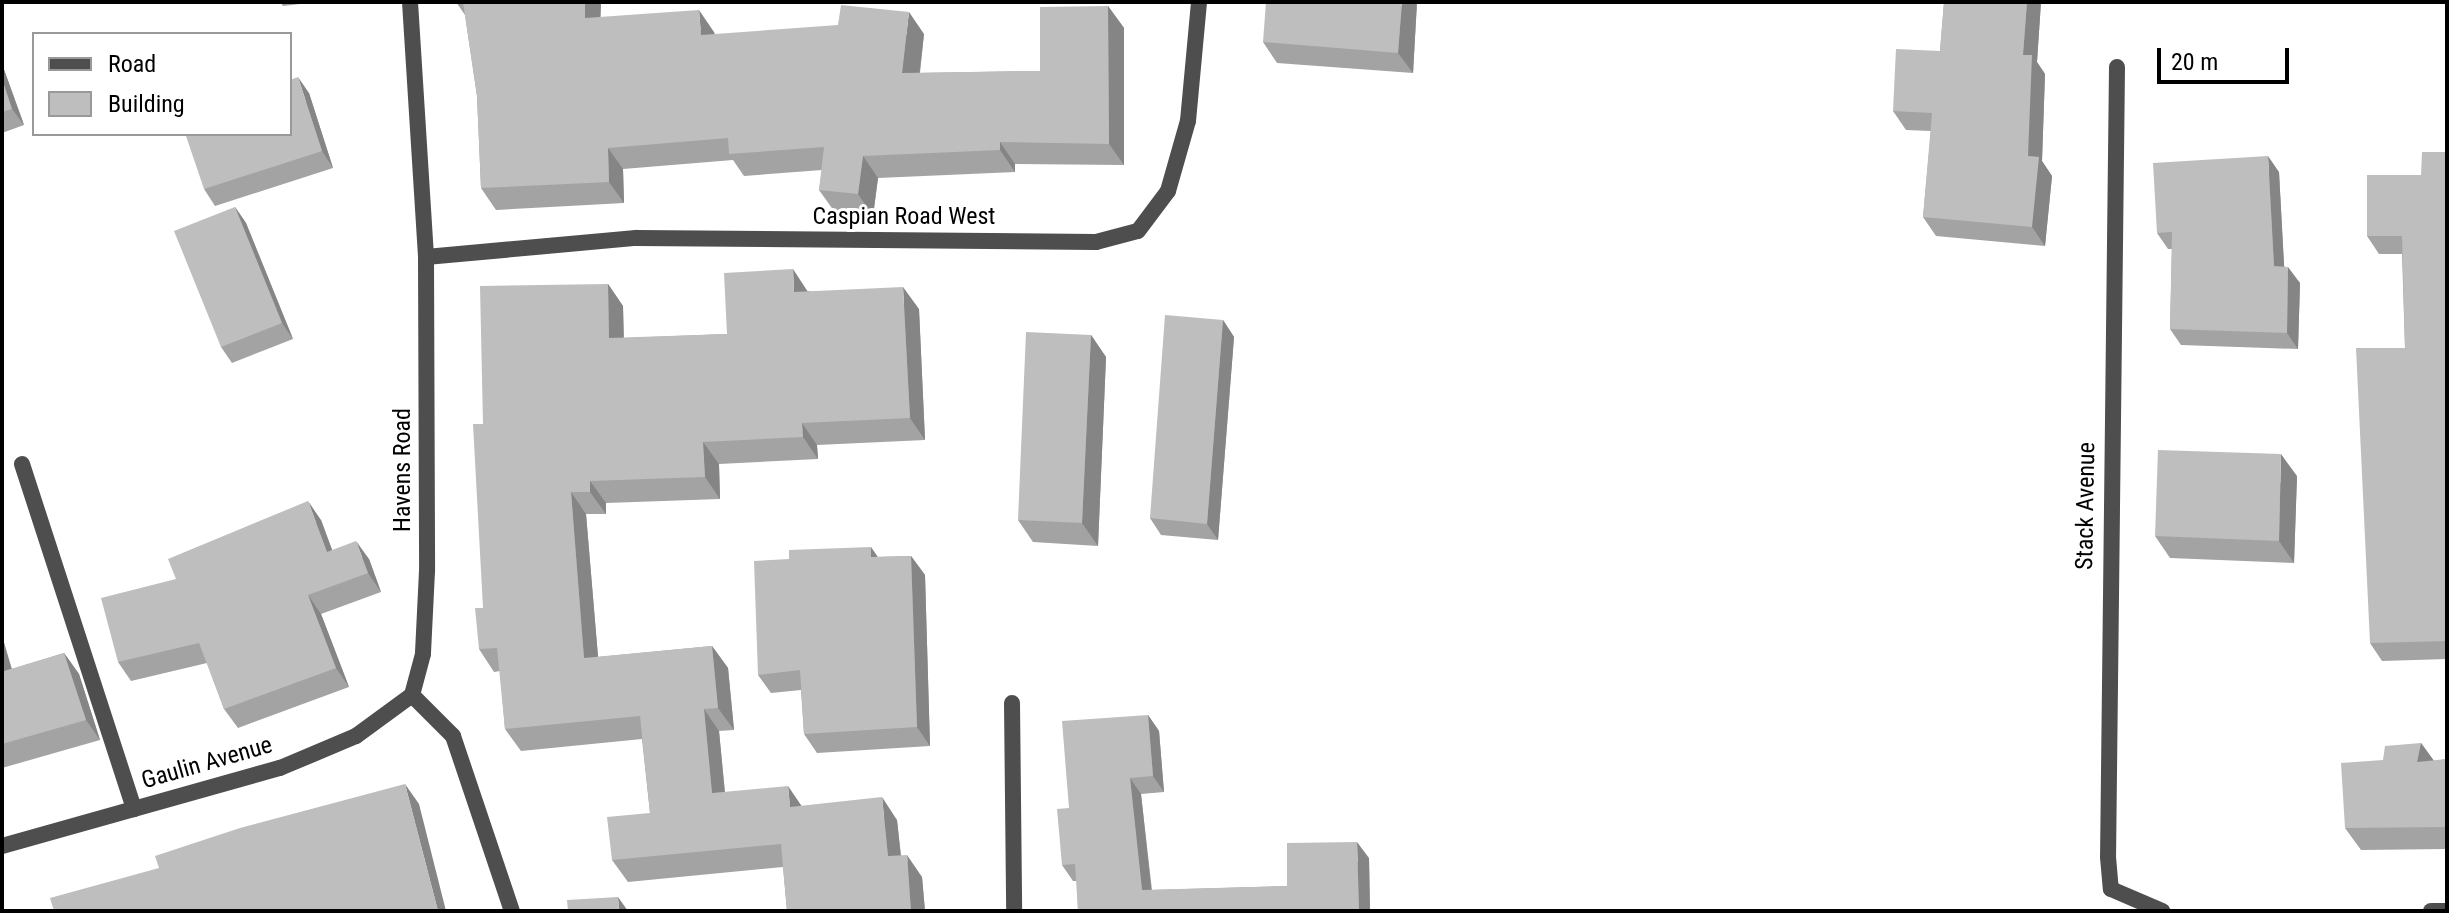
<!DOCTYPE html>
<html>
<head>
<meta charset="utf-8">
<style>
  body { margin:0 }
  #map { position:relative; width:2449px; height:913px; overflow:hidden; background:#fff; font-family:"Roboto Condensed",sans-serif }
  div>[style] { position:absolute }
  .minor>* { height:16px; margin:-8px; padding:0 8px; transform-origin:8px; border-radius:8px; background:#4e4e4e }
  .wall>* { inset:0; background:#a3a3a3 }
  .shaded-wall>* { inset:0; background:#858585 }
  .building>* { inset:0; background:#bebebe }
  span { translate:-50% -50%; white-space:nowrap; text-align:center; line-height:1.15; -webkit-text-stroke:6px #fff; paint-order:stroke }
  .street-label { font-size:24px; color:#000 }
  .frame { position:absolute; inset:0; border:4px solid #000; pointer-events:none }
  .legend { position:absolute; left:32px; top:32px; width:260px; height:104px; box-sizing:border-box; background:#fff; border:2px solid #999; margin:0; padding:10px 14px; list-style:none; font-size:24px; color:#000 }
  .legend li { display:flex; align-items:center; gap:16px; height:40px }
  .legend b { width:40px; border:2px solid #999 }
  .scale { position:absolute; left:2157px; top:48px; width:132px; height:36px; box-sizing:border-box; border:4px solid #000; border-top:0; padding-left:10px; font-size:24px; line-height:28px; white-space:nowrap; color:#000; -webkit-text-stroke:6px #fff; paint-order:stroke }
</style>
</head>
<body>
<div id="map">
  <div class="minor">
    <div style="left:410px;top:2px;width:256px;rotate:86.4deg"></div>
    <div style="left:426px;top:257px;width:314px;rotate:89.8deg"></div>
    <div style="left:427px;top:571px;width:83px;rotate:92.8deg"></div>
    <div style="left:423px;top:654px;width:42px;rotate:105deg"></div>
    <div style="left:2117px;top:67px;width:790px;rotate:90.65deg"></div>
    <div style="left:2108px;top:857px;width:32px;rotate:85deg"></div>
    <div style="left:2111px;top:889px;width:56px;rotate:23.3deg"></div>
    <div style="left:426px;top:257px;width:211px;rotate:-5.2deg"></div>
    <div style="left:636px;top:238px;width:460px;rotate:0.5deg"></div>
    <div style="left:1096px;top:242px;width:43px;rotate:-14.7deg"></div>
    <div style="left:1138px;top:231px;width:50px;rotate:-53.1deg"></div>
    <div style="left:1168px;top:191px;width:73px;rotate:-74.1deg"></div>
    <div style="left:1188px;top:121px;width:120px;rotate:-84.7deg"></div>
    <div style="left:22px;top:464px;width:363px;rotate:72deg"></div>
    <div style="left:412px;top:695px;width:58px;rotate:45deg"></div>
    <div style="left:453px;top:736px;width:185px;rotate:71.4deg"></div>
    <div style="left:1012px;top:703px;width:208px;rotate:89.4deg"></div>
    <div style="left:2px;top:846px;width:289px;rotate:-15.7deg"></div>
    <div style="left:280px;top:768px;width:82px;rotate:-22.8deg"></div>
    <div style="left:356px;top:736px;width:69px;rotate:-36.2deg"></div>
    <div style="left:2431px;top:911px;width:16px"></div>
  </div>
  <div class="wall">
    <div style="clip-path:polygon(280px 2px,317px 2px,283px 6px)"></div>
    <div style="clip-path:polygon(456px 2px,601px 2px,600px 17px,714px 32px,715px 34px,924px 34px,920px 73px,1040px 71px,1108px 6px,1124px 28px,1124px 165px,1015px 164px,1015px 172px,878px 178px,873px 216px,834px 211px,819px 190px,822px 170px,744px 176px,733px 160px,623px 169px,624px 203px,496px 210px,481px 188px,477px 96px,465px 15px)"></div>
    <div style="clip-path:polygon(1417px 2px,1413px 73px,1277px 63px,1263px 42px)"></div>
    <div style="clip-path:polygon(1944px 2px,2041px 2px,2037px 62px,2045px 74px,2042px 161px,2052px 176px,2045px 246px,1936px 236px,1923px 217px,1931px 131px,1906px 130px,1893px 111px,1940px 51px)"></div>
    <div style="clip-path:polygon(2px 64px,24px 125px,2px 133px)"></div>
    <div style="clip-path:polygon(309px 93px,333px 168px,215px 206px,204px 189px,290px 134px)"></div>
    <div style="clip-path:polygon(2447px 152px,2447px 659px,2382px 661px,2370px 643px,2405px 348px,2402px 254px,2379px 254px,2367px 236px,2421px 175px)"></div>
    <div style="clip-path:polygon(2279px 172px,2284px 266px,2300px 283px,2298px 349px,2181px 345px,2170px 329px,2172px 249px,2168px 249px,2157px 233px)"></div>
    <div style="clip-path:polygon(235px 207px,246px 223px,293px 339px,232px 363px,221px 347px)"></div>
    <div style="clip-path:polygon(608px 284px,623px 306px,624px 338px,727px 334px,808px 291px,919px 309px,925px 440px,817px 445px,818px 459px,719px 464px,720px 499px,606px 503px,606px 514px,586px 514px,598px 657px,712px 646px,728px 668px,734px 730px,719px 731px,725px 792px,802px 806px,897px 820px,901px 855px,922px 877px,925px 911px,787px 911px,783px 867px,628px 882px,612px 860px,650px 813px,642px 739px,521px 751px,505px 729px,500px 671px,494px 672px,479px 649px,483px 608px,483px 424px)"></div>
    <div style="clip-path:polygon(1223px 320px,1234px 337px,1218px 540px,1161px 535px,1150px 518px)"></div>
    <div style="clip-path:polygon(1091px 335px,1106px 357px,1098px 546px,1033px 542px,1018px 520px)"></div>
    <div style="clip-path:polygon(2297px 476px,2294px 563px,2170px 558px,2155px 536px)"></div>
    <div style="clip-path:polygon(321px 520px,332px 550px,369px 559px,381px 592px,321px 614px,349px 687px,238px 728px,224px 709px,207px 663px,131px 681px,118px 662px,176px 579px)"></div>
    <div style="clip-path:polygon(911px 556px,925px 575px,930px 746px,817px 753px,804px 734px,801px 690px,771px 693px,758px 675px,877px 557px)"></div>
    <div style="clip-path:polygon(2px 636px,12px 669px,64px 653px,79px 674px,100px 740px,2px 768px)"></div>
    <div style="clip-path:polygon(1148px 715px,1159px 731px,1164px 792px,1141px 794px,1152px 890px,1287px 886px,1369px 858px,1370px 911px,1078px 911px,1077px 881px,1073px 881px,1062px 865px,1069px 808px)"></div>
    <div style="clip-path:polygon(2421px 743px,2434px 761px,2447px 759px,2447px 849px,2361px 850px,2345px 828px,2383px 760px)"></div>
  </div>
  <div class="shaded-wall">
    <div style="clip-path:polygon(585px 2px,601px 2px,600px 40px,585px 18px)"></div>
    <div style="clip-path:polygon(1402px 2px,1417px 2px,1413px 73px,1398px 53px)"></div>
    <div style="clip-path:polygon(2027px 2px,2041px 2px,2037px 62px,2045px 74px,2042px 161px,2052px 176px,2045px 246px,2032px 227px,2023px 55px)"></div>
    <div style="clip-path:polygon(1108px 6px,1124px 28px,1124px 165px,1109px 144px)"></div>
    <div style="clip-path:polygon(699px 10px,714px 32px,716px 56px,701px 35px)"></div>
    <div style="clip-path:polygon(909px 12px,924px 34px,917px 95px,902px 73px)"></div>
    <div style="clip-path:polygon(2px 64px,24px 125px,12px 109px,2px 79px)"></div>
    <div style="clip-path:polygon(298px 77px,309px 93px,333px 168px,322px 151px)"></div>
    <div style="clip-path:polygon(1000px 142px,1015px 164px,1015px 172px,1000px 150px)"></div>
    <div style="clip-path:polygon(608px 148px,623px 169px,624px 203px,609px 182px)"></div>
    <div style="clip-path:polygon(863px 156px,878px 178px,873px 216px,858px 194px)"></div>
    <div style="clip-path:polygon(2268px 156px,2279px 172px,2285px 282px,2274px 266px)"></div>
    <div style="clip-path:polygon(235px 207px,246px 223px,293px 339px,282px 323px)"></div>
    <div style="clip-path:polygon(2288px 267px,2300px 283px,2298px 349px,2287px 333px)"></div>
    <div style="clip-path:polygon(793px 269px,808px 292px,794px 292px)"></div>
    <div style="clip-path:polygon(608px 284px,623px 306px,624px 360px,609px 338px)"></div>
    <div style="clip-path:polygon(903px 287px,919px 309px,925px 440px,910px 418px)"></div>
    <div style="clip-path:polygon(1223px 320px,1234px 337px,1218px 540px,1207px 524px)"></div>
    <div style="clip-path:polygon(1091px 335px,1106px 357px,1098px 546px,1082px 523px)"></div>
    <div style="clip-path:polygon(802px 423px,817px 445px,818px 459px,803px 437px)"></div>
    <div style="clip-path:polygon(703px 442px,719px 464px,720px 499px,705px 477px)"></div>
    <div style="clip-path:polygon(2281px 454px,2297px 476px,2294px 563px,2279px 541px)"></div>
    <div style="clip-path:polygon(590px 481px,606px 503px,606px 514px,590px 492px)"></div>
    <div style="clip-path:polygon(571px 492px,586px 514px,600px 680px,584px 658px)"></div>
    <div style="clip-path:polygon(308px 501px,321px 520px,340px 571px,327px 552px)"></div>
    <div style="clip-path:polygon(356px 541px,369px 559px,381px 592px,368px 573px)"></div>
    <div style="clip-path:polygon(871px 547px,884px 566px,871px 557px)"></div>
    <div style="clip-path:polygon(911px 556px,925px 575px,930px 746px,917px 727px)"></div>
    <div style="clip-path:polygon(308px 595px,321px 614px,349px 687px,336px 668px)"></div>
    <div style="clip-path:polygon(2px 636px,18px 692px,4px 671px,2px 664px)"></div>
    <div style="clip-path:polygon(712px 646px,728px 668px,734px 730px,718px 708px)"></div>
    <div style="clip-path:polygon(64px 653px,79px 674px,100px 740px,86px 720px)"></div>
    <div style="clip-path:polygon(704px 709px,719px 731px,727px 816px,712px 793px)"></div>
    <div style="clip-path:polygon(1148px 715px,1159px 731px,1164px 792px,1153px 776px)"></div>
    <div style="clip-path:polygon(2421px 743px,2437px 765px,2417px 762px)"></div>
    <div style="clip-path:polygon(1130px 778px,1141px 794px,1153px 906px,1142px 890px)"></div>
    <div style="clip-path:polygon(405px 784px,419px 804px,446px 911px,438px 911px)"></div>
    <div style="clip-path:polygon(788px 786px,803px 808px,790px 807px)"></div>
    <div style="clip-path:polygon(882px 797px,897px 820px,903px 878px,888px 856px)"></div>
    <div style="clip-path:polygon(1357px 842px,1369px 858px,1370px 911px,1359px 911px)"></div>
    <div style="clip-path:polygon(907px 855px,922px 877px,925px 911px,911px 911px)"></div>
    <div style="clip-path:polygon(618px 897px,628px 911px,619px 911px)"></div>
  </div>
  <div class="building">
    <div style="clip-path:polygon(463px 2px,585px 2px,585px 18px,699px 10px,701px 35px,838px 25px,841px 5px,909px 12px,902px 73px,1040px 71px,1040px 7px,1108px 6px,1109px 144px,1000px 142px,1000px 150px,863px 156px,858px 194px,819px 190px,824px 147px,729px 154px,728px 138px,608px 148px,609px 182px,481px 188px,477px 96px)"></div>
    <div style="clip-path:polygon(1266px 2px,1402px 2px,1398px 53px,1263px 42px)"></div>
    <div style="clip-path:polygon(1944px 2px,2027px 2px,2023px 55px,2032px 55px,2028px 156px,2039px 157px,2032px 227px,1923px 217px,1932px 113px,1893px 111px,1896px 49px,1940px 51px)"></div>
    <div style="clip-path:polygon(298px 77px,322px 151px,204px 189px,186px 136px,192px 134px,290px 134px,290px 80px)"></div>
    <div style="clip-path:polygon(2px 79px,12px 109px,2px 112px)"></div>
    <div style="clip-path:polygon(2422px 152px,2447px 152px,2447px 641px,2370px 643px,2356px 348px,2405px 348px,2402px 236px,2367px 236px,2367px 175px,2421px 175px)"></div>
    <div style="clip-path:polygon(2268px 156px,2274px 266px,2288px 267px,2287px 333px,2170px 329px,2172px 232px,2157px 233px,2153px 163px)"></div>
    <div style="clip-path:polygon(235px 207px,282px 323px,221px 347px,174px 231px)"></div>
    <div style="clip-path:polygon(793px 269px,794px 292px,903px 287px,910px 418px,802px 423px,803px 437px,703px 442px,705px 477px,590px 481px,590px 492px,571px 492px,584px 658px,712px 646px,718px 708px,704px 709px,712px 793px,788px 786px,790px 807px,882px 797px,888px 856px,907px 855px,911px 911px,787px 911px,781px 844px,612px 860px,607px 817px,650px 813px,640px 716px,505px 729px,497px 648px,479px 649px,475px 608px,483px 608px,473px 424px,483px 424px,480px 286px,608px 284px,609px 338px,727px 334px,724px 273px)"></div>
    <div style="clip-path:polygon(1165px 315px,1223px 320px,1207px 524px,1150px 518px)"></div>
    <div style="clip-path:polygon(1026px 332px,1091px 335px,1082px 523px,1018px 520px)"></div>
    <div style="clip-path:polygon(2158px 450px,2281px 454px,2279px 541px,2155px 536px)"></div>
    <div style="clip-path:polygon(308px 501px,327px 552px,356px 541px,368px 573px,308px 595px,336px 668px,224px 709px,199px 643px,118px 662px,101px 598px,176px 579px,168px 559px)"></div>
    <div style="clip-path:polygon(871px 547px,871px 557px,911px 556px,917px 727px,804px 734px,800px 670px,758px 675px,754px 561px,789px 559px,789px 550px)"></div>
    <div style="clip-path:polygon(64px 653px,86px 720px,2px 744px,2px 664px,4px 671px)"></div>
    <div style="clip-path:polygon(1148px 715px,1153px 776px,1130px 778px,1142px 890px,1287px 886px,1287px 843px,1357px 842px,1359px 911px,1078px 911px,1075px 864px,1062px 865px,1057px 809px,1069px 808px,1062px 721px)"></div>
    <div style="clip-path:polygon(2421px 743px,2417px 762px,2447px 759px,2447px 827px,2345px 828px,2341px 763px,2383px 760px,2385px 746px)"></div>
    <div style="clip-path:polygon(405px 784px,438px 911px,54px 911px,50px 898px,159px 868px,155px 856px,240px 828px)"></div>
    <div style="clip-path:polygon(618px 897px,619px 911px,568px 911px,567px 900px)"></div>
  </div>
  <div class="street-label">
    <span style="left:904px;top:217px">Caspian Road West</span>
    <span style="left:403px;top:470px;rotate:-90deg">Havens Road</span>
    <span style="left:2086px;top:506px;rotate:-89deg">Stack Avenue</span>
    <span style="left:207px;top:763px;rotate:-16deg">Gaulin Avenue</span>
  </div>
  <div class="frame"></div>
  <ul class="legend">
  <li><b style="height:10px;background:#4e4e4e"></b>Road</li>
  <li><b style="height:22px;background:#bebebe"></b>Building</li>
  </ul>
  <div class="scale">20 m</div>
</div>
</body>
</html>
